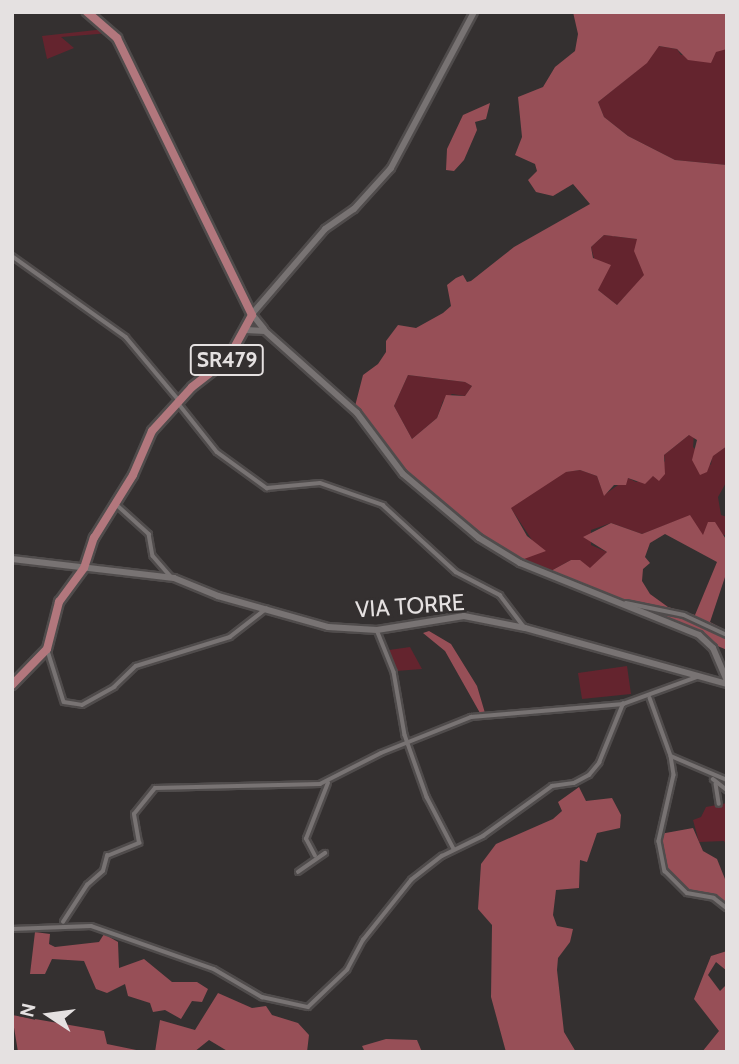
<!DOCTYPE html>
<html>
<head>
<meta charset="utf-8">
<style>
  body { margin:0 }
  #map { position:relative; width:739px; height:1064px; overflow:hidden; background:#343030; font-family:Cabin,sans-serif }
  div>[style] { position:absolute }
  .green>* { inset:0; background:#64242e }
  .forest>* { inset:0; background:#974f57 }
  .roads { filter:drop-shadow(2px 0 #504c4c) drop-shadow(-2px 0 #504c4c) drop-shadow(0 2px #504c4c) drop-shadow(0 -2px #504c4c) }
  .minor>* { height:3.5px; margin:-1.75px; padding:0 1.75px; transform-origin:1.75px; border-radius:1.75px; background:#787373 }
  .secondary>* { height:6px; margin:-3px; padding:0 3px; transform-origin:3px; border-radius:3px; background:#787373 }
  .primary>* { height:8px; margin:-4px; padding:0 4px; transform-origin:4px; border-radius:4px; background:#b2777d }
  span { translate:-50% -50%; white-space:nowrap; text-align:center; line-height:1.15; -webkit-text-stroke:5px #343030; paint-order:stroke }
  .shield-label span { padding:2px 5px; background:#343030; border:2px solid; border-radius:5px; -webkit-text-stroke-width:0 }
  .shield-label { font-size:21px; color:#e5e1e1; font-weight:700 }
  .street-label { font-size:23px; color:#e5e1e1 }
  .frame { position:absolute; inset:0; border:14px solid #e5e1e1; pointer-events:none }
  .north { position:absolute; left:14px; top:980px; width:70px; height:70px; -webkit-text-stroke:5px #343030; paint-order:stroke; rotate:283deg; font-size:19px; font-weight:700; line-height:28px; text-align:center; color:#e5e1e1 }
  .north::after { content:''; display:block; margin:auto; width:24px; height:32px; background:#e5e1e1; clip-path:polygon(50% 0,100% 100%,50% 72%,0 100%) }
</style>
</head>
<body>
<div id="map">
  <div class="green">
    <div style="clip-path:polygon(105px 29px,110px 33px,61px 37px,74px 48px,47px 59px,42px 36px)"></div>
    <div style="clip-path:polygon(658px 46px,677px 49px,681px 55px,727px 49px,727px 165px,675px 160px,628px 136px,604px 117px,598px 102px,640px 68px)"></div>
    <div style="clip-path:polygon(604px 235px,637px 239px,637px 258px,645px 275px,617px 305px,598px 290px,600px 281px,591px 247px)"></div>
    <div style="clip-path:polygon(408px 375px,465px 382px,472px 386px,465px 396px,452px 394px,443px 401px,437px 418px,412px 439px,394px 406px)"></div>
    <div style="clip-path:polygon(689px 435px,694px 435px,693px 447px,711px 465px,712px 456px,727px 446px,727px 481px,718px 497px,721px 515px,727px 517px,727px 541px,725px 535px,703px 536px,693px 525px,676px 521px,642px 534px,611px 523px,591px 530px,591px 545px,607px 552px,590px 569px,579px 560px,571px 560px,549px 572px,523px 559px,529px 555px,532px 540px,510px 507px,522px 496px,565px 472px,580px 470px,597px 476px,604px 495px,628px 478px,636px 482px,653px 476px,665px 461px,664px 455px)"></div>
    <div style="clip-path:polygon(410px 647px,422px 669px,396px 671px,389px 650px)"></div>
    <div style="clip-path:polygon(627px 666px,631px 694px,582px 699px,578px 673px)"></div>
    <div style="clip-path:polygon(727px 803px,727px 846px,724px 841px,699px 842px,693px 820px,701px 817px,706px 807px)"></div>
  </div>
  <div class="forest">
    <div style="clip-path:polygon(evenodd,573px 12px,727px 12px,727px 49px,716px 52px,711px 63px,688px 60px,677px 49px,659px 46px,647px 63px,598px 102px,604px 117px,628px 136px,675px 160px,727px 165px,727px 446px,713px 456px,707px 472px,700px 475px,692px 460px,697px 440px,689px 435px,664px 455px,665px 474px,659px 481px,653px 476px,645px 484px,628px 478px,626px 485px,614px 485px,604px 496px,597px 476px,580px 470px,566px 472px,511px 508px,527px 536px,546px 551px,524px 559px,549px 572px,571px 560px,580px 560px,590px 568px,607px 552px,583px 537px,611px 523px,642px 534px,690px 515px,703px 535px,708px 522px,715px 522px,727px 541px,727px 571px,710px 622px,727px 631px,727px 650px,503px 555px,403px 474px,354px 410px,363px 375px,378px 364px,386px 352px,386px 341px,398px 325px,416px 328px,443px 313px,451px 306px,447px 285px,456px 278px,463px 275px,467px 282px,471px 281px,514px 247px,590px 204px,573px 184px,553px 196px,536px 192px,528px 180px,537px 171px,535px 164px,515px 155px,522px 137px,518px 97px,543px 87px,555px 67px,575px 51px,578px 34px,573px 12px,604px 235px,637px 239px,634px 251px,644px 275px,617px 305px,598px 290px,611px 265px,593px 258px,591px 247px,604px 235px,573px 12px,408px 375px,465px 382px,472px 386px,465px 396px,446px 395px,437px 418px,412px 439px,394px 406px,408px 375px,573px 12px,665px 534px,717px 562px,695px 615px,668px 607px,650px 594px,642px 581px,643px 569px,650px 563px,645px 557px,650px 543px,665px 534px)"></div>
    <div style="clip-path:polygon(490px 103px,486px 119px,475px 122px,477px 130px,464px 160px,454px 171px,446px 170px,447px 149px,463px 115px)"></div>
    <div style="clip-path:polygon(429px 631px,451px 644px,477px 686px,485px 713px,480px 713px,445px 651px,423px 633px)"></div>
    <div style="clip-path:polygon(579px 787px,586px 801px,612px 798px,621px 815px,620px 828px,597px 833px,587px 862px,580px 860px,579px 888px,556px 890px,553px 915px,557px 926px,573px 929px,570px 942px,558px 958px,557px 970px,564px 1032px,576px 1052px,506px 1052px,491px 997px,492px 925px,478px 909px,481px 864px,496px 844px,553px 819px,562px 811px,558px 802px)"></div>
    <div style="clip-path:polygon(693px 828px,703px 851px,717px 859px,727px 884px,727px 908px,718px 900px,687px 893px,665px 871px,660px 834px)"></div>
    <div style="clip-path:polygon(35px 932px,50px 934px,49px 944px,55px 947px,99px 942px,104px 934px,118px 942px,119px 968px,144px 959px,172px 982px,197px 982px,208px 989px,202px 1002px,192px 1001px,181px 1019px,165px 1010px,153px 1012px,150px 1003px,128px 996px,125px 984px,107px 993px,96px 989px,84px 961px,52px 959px,45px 974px,30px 974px)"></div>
    <div style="clip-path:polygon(727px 951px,727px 971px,716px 962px,708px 975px,720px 991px,727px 984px,727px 1052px,702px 1052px,719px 1031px,694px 999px,711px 956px)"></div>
    <div style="clip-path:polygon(218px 993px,252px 1008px,266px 1006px,272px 1015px,298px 1023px,309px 1035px,307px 1052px,229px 1052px,209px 1040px,194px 1052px,155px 1052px,160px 1020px,195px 1030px)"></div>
    <div style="clip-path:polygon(12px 1015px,104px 1031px,107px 1044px,146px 1052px,18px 1052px)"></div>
    <div style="clip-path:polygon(386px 1039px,417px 1040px,422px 1052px,365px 1052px,362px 1046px)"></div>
  </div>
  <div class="roads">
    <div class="minor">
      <div style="left:12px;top:256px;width:140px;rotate:35.4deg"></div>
      <div style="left:126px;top:337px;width:81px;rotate:50deg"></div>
      <div style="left:179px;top:404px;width:61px;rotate:51.6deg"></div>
      <div style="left:217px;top:452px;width:62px;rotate:35.8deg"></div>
      <div style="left:267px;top:488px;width:53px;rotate:-5.4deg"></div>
      <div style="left:320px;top:483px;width:67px;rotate:19.2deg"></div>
      <div style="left:383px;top:505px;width:99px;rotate:42.5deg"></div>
      <div style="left:456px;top:572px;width:50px;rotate:27.6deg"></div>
      <div style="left:500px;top:595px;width:41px;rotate:52.9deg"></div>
      <div style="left:116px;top:504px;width:45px;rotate:42.3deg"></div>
      <div style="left:149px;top:534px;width:22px;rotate:80deg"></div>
      <div style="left:153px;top:556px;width:28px;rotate:49deg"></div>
      <div style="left:626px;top:603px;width:59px;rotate:11.7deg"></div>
      <div style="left:684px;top:615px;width:47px;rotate:24.9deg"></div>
      <div style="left:377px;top:630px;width:45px;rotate:68deg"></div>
      <div style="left:394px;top:672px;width:64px;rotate:80.1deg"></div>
      <div style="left:405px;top:735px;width:66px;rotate:70.5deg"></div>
      <div style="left:427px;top:797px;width:59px;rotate:62.6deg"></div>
      <div style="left:48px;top:651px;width:53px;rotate:72.6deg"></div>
      <div style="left:64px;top:702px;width:18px;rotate:9deg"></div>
      <div style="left:82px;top:705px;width:37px;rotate:-29deg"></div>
      <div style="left:114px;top:687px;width:30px;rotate:-44deg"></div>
      <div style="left:136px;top:666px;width:98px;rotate:-17.1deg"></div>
      <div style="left:230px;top:637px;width:46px;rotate:-37.9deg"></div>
      <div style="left:650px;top:698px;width:62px;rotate:70.1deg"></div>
      <div style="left:671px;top:756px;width:61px;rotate:23.2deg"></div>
      <div style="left:671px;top:756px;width:19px;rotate:81deg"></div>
      <div style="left:674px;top:775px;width:68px;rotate:102.8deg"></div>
      <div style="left:659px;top:841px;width:31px;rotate:79deg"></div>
      <div style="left:665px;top:871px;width:31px;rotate:45deg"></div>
      <div style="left:687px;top:893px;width:27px;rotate:10deg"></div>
      <div style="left:714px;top:898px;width:16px;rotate:38deg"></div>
      <div style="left:713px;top:779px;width:18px;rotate:38deg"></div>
      <div style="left:716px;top:784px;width:20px;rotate:81deg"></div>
      <div style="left:315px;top:856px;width:19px;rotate:-118deg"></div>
      <div style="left:306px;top:839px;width:60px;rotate:-68.6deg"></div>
      <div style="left:298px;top:872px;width:33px;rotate:-35deg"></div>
      <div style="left:63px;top:922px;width:44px;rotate:-57deg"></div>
      <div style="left:87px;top:885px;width:21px;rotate:-41deg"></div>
      <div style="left:103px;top:871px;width:16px;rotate:-75deg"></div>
      <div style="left:107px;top:856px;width:35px;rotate:-22deg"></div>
      <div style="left:139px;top:843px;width:29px;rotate:-100deg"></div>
      <div style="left:134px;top:814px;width:33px;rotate:-51deg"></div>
      <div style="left:155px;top:788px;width:165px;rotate:-1.4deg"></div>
      <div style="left:320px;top:784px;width:68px;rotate:-26.9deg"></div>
      <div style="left:381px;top:753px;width:97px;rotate:-21.8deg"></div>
      <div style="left:471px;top:717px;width:153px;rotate:-4.9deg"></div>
      <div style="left:12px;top:929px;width:79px;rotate:-2.2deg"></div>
      <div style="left:91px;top:926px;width:130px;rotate:19.3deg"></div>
      <div style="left:214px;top:969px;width:56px;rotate:30.3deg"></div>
      <div style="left:262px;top:997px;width:47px;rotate:12.3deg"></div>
      <div style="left:308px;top:1007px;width:54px;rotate:-43.5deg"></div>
      <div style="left:347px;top:970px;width:34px;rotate:-62deg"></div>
      <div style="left:363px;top:940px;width:77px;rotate:-51.3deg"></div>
      <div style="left:411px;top:880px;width:39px;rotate:-38deg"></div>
      <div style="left:442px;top:856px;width:46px;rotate:-26deg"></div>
      <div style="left:483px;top:836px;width:85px;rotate:-35.9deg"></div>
      <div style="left:552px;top:786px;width:22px;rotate:-8deg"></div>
      <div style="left:574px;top:783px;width:17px;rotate:-28deg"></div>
      <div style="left:589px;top:775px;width:16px;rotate:-50deg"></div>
      <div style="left:599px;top:763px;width:64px;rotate:-67.9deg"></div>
      <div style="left:623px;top:704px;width:79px;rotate:-20deg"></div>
    </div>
    <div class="secondary">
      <div style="left:264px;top:329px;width:19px;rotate:-129deg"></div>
      <div style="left:252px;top:314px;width:112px;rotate:-49.3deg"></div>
      <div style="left:325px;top:229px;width:35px;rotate:-35deg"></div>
      <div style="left:354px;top:209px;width:55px;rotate:-47.9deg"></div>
      <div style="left:391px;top:168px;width:177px;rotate:-62deg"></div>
      <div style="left:246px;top:330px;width:19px;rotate:3deg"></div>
      <div style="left:265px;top:331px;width:123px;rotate:41.7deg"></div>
      <div style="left:357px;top:413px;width:76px;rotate:53deg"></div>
      <div style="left:403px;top:474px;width:99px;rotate:40.1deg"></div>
      <div style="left:479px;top:538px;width:48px;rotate:31.4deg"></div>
      <div style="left:520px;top:563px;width:193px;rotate:21.9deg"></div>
      <div style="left:699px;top:635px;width:19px;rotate:43deg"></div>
      <div style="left:713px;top:648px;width:36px;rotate:67deg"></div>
      <div style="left:12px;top:559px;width:163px;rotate:6.7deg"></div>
      <div style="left:174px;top:578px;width:48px;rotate:22.2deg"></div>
      <div style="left:218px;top:596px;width:114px;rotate:15.7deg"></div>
      <div style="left:328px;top:627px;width:49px;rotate:3.5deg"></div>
      <div style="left:377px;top:630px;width:88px;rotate:-9.1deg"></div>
      <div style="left:464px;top:616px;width:62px;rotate:11.1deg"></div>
      <div style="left:525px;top:628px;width:210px;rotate:15.5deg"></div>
    </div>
    <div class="primary">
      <div style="left:12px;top:685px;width:50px;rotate:-45.8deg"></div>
      <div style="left:47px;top:649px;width:49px;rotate:-75.7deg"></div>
      <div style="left:59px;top:602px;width:42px;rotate:-53.7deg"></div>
      <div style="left:84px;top:568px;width:32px;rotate:-72deg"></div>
      <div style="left:94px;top:538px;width:74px;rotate:-58.2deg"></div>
      <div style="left:133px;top:475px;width:48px;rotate:-66.6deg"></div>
      <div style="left:152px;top:431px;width:59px;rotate:-47.7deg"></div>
      <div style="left:192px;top:387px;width:46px;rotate:-37.9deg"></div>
      <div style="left:228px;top:359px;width:50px;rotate:-61.4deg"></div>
      <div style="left:252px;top:315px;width:308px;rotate:-116deg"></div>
      <div style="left:117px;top:38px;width:40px;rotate:-139deg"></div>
    </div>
  </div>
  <div class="shield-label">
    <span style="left:227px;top:360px">SR479</span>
  </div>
  <div class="street-label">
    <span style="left:410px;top:606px;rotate:-4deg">VIA TORRE</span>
  </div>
  <div class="frame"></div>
  <div class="north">N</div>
</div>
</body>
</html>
